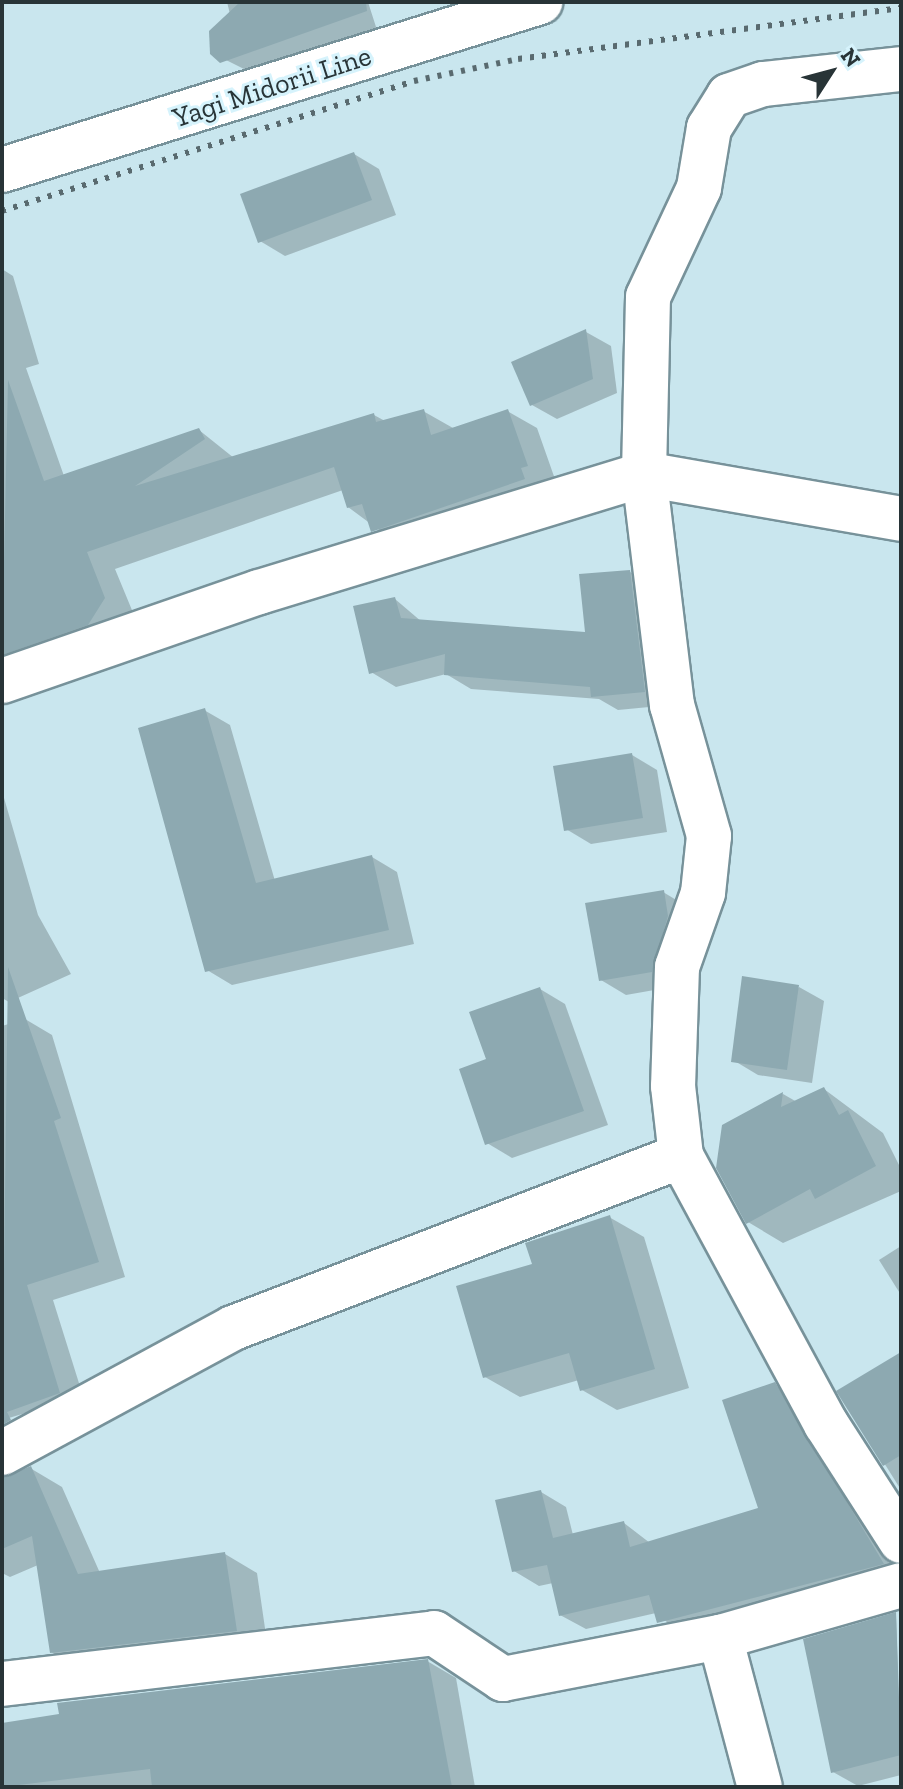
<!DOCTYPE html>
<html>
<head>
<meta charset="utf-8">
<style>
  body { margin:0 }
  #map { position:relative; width:903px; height:1789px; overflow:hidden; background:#c9e6ee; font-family:"Zilla Slab",serif }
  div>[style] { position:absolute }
  .shadow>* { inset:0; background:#0003 }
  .building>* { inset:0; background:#8da9b1 }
  .roads { filter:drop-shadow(2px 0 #77929a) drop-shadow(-2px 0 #77929a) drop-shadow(0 2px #77929a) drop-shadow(0 -2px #77929a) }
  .minor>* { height:44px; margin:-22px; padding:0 22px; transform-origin:22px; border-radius:22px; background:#fff }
  .major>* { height:44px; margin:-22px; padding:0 22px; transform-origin:22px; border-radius:22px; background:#fff }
  .rail>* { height:6px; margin-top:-3px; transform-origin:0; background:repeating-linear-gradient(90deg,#596a6f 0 4px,transparent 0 12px) }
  span { translate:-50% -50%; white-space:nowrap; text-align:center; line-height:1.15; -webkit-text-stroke:6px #d6f3fc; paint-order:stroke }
  .street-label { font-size:28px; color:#283437 }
  .frame { position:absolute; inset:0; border:4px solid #283437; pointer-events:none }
  .north { position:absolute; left:791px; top:32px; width:80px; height:80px; -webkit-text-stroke:6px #d6f3fc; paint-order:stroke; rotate:54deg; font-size:22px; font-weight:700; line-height:32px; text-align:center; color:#283437 }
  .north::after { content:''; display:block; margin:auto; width:28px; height:36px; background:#283437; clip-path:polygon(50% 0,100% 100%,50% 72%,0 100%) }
</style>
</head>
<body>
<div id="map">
  <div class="shadow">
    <div style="clip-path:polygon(227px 2px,368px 2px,377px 30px,274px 62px,258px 76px,212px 53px,230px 14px)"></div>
    <div style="clip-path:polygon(354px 154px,379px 169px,396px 215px,285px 256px,260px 241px)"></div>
    <div style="clip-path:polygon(2px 269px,13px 276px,39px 364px,26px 368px,64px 476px,199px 430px,234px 458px,374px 415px,385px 421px,423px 411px,453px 428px,507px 411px,537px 428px,556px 482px,402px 547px,348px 507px,343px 490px,115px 569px,134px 615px,2px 684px)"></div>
    <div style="clip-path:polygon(586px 332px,611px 346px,617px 393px,557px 419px,532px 405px)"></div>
    <div style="clip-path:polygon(630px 572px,655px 587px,670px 705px,618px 710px,599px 699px,471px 689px,446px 674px,396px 687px,371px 672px,395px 599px,422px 622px,587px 634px)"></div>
    <div style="clip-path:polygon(204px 710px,230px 725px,275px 881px,372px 857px,397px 872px,414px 944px,232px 985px,207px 970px)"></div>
    <div style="clip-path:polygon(632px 755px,657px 770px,667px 832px,591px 844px,566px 829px)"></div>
    <div style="clip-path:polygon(2px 791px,38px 915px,71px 974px,9px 1002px,2px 998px)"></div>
    <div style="clip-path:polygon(663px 892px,688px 907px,677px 986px,626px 995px,601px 980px)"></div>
    <div style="clip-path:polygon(799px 987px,824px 1001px,812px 1083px,758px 1075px,733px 1060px)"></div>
    <div style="clip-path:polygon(540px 989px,565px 1004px,608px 1125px,512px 1158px,487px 1143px,488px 1060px)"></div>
    <div style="clip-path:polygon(25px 1019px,52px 1035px,125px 1277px,53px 1300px,83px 1396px,2px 1420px,2px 1026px)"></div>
    <div style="clip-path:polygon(824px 1089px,883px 1133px,901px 1169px,901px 1191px,783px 1243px,748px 1222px,724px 1126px,783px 1094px,797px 1102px)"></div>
    <div style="clip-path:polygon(609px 1217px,644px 1237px,689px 1388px,617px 1410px,582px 1390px,579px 1380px,520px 1397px,485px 1377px)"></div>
    <div style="clip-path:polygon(901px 1246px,901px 1295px,879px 1260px)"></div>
    <div style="clip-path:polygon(901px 1355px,901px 1490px,839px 1391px)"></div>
    <div style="clip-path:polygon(775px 1385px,800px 1399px,901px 1559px,901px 1580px,684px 1636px,656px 1613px,586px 1629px,560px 1615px,553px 1583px,539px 1586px,514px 1571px,541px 1492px,566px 1507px,573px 1535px,624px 1523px,650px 1543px,761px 1509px)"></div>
    <div style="clip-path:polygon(30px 1468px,62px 1487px,100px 1573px,225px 1554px,257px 1573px,268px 1649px,84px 1670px,51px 1652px,38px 1565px,10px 1577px,2px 1573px,2px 1478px)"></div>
    <div style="clip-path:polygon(896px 1614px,901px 1775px,858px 1786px,833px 1772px,805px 1641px)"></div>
    <div style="clip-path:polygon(427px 1661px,456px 1678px,475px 1787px,2px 1787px,2px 1725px)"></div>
  </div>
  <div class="building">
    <div style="clip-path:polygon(240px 2px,366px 2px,367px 11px,220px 63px,210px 54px,209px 31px)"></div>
    <div style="clip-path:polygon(354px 152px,372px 200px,258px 243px,240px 194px)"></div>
    <div style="clip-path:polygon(586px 329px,593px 379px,530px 406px,511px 362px)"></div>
    <div style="clip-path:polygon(8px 380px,44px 481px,199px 428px,205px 439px,135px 486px,374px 413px,376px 422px,424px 409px,431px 435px,508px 409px,528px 466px,521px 468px,525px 479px,371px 532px,362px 504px,347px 508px,334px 467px,87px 552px,105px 598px,88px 625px,2px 655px)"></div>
    <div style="clip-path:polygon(630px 570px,645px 692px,591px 697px,590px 687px,444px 675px,445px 654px,369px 674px,353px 606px,395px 597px,401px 618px,585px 632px,579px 574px)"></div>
    <div style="clip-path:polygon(205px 708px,256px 883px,372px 855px,389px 930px,205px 972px,138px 728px)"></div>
    <div style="clip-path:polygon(632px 753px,643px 818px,564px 831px,553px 766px)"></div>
    <div style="clip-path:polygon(664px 890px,668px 916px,652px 972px,599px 981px,585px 903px)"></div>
    <div style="clip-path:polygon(8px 967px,61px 1118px,54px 1121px,99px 1262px,27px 1285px,60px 1393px,7px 1412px,11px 1420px,2px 1425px)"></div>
    <div style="clip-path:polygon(742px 976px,799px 985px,787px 1070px,731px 1062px)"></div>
    <div style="clip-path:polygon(540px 987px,584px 1111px,485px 1145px,459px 1069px,486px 1059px,469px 1012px)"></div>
    <div style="clip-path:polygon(824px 1087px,839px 1115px,848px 1110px,876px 1166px,815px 1199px,810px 1189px,746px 1224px,716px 1168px,722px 1125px,783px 1092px,781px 1107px)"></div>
    <div style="clip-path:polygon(610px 1215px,655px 1369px,580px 1391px,569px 1353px,483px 1378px,456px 1286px,532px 1264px,525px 1243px)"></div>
    <div style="clip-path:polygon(901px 1352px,901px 1455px,883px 1466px,836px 1391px)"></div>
    <div style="clip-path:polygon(775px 1382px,884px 1564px,657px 1623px,649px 1595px,559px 1616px,547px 1565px,512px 1572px,495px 1500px,541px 1490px,553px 1538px,624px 1521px,630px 1547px,758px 1508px,722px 1400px)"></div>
    <div style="clip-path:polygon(31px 1466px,78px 1574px,225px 1552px,237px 1631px,50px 1653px,32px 1536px,2px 1549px,2px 1478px)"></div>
    <div style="clip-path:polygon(896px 1612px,901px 1755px,831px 1773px,803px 1639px)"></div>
    <div style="clip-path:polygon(428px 1659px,452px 1787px,152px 1787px,150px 1769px,2px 1787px,2px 1723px,59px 1714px,57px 1703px)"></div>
  </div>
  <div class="roads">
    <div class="minor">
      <div style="left:901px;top:69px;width:139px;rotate:173.8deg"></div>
      <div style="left:763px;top:84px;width:36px;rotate:161deg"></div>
      <div style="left:729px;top:96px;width:38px;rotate:122deg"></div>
      <div style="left:709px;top:128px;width:61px;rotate:99.5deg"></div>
      <div style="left:699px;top:188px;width:120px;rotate:115.1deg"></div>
      <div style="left:648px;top:297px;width:177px;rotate:91.3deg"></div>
      <div style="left:644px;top:474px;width:233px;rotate:83.1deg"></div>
      <div style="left:672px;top:705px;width:136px;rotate:74.2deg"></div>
      <div style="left:709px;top:836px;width:57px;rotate:96deg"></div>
      <div style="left:703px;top:893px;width:78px;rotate:109.4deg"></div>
      <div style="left:677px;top:967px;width:119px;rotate:91.9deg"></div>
      <div style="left:673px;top:1086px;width:70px;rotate:83.5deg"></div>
      <div style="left:681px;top:1156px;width:305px;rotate:61.6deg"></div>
      <div style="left:826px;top:1424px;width:139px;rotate:57.3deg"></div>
      <div style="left:2px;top:681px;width:272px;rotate:-19.1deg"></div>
      <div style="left:259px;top:592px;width:403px;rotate:-17deg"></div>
      <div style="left:644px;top:474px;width:261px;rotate:9.9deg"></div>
      <div style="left:2px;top:1453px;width:263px;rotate:-28.4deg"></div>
      <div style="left:233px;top:1328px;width:480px;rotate:-21deg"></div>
      <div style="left:720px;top:1637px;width:155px;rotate:75.1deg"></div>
      <div style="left:2px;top:1684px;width:435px;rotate:-6.7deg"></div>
      <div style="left:434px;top:1633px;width:83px;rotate:33.7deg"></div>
      <div style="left:503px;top:1679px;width:221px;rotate:-11deg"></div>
      <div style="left:720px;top:1637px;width:188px;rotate:-16deg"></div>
    </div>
    <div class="major">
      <div style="left:2px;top:170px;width:564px;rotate:-17.34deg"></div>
    </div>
  </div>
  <div class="rail">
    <div style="left:2px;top:211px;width:432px;rotate:-17.5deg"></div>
    <div style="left:414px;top:81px;width:106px;rotate:-11.9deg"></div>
    <div style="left:518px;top:59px;width:386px;rotate:-7.6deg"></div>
  </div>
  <div class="street-label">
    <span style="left:272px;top:87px;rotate:-18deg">Yagi Midorii Line</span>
  </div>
  <div class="frame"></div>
  <div class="north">N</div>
</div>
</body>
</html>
